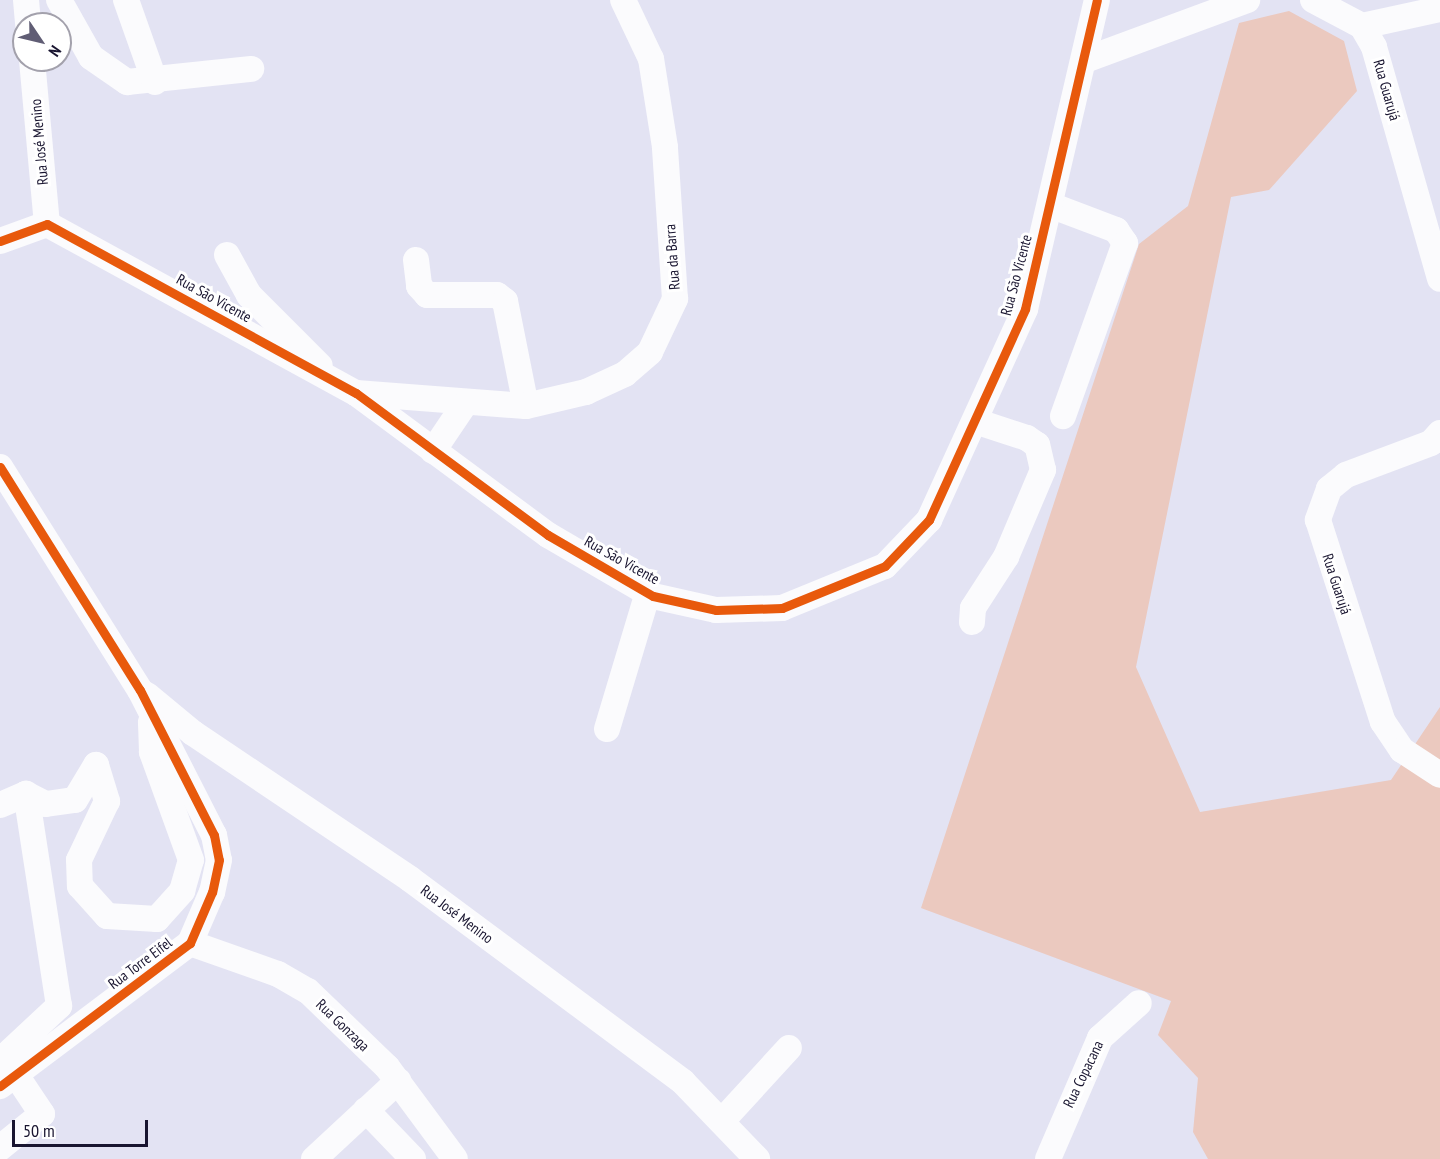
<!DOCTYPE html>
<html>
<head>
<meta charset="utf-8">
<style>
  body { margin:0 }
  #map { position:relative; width:1440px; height:1159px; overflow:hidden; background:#e3e3f3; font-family:"PT Sans Narrow",sans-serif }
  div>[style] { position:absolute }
  .green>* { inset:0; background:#ebc9bf }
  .minor>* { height:26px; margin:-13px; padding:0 13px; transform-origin:13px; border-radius:13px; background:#fbfbfd }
  .cycleway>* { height:9px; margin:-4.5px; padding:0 4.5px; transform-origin:4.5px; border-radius:4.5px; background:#e8590c }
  span { translate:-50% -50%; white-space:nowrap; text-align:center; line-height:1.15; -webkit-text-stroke:6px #fff; paint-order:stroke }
  .street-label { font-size:15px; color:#191530 }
  .north { position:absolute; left:12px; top:12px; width:60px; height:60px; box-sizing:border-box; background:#fff; border:2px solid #a3a1ac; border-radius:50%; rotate:125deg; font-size:16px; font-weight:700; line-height:24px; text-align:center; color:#191530 }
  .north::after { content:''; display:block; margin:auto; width:21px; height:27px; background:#605d74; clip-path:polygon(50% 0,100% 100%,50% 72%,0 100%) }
  .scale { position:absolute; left:12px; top:1120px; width:136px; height:27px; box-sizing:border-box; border:3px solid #191530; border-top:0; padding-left:8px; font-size:18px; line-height:21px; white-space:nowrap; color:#191530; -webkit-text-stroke:4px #fff; paint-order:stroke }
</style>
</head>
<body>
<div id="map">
  <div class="green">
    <div style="clip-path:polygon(1289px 11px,1344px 41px,1357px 91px,1269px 190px,1231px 197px,1136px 667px,1200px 812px,1391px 780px,1440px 707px,1440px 1159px,1208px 1159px,1193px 1132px,1198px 1078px,1158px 1035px,1171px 1001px,921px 908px,1139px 244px,1188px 206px,1239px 23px)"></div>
  </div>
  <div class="minor">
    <div style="left:26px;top:0;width:24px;rotate:85deg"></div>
    <div style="left:59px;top:0;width:65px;rotate:60.7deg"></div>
    <div style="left:91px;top:57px;width:44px;rotate:34.8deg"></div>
    <div style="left:127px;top:82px;width:125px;rotate:-6deg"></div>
    <div style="left:126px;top:0;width:87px;rotate:70.5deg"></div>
    <div style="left:1313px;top:0;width:55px;rotate:28deg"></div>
    <div style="left:1362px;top:26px;width:24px;rotate:60deg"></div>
    <div style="left:1374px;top:47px;width:241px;rotate:74.1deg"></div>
    <div style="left:1362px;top:26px;width:80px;rotate:-12.3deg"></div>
    <div style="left:32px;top:60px;width:165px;rotate:84.8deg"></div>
    <div style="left:1085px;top:60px;width:173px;rotate:-20.3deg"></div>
    <div style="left:1050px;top:205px;width:71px;rotate:20.7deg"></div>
    <div style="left:1116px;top:230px;width:16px;rotate:55deg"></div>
    <div style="left:1125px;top:243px;width:184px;rotate:109.7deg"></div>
    <div style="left:0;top:241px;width:50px;rotate:-19.9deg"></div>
    <div style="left:47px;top:224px;width:352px;rotate:28.7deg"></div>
    <div style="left:356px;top:393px;width:239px;rotate:36.5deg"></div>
    <div style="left:548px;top:535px;width:121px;rotate:30.2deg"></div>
    <div style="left:653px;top:596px;width:65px;rotate:12.5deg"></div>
    <div style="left:716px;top:610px;width:66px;rotate:-1.7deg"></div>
    <div style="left:782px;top:608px;width:111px;rotate:-22.2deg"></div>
    <div style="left:885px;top:566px;width:64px;rotate:-46.3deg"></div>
    <div style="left:929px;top:520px;width:232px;rotate:-65.5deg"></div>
    <div style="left:1025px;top:309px;width:317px;rotate:-76.9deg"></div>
    <div style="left:227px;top:255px;width:46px;rotate:61.2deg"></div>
    <div style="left:249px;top:295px;width:100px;rotate:45deg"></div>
    <div style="left:416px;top:260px;width:26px;rotate:83deg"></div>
    <div style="left:419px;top:286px;width:12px;rotate:48deg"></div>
    <div style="left:427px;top:295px;width:70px"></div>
    <div style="left:497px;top:295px;width:10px;rotate:37deg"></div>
    <div style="left:505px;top:301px;width:107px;rotate:78.7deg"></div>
    <div style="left:356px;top:393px;width:170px;rotate:4.4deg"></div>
    <div style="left:526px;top:406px;width:62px;rotate:-13.1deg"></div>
    <div style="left:586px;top:392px;width:43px;rotate:-24.8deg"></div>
    <div style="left:625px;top:374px;width:33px;rotate:-41deg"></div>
    <div style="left:650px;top:352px;width:59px;rotate:-64.7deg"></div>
    <div style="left:675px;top:299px;width:152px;rotate:-93.8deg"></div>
    <div style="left:665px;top:147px;width:89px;rotate:-99deg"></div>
    <div style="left:651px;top:59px;width:65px;rotate:-115.4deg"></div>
    <div style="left:1440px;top:433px;width:13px;rotate:132deg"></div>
    <div style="left:1431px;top:443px;width:91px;rotate:159.4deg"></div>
    <div style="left:1346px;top:475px;width:22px;rotate:141deg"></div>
    <div style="left:1329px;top:489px;width:33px;rotate:110deg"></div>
    <div style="left:1318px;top:520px;width:212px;rotate:72.2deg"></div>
    <div style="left:1383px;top:722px;width:34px;rotate:56deg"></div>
    <div style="left:1402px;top:750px;width:45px;rotate:33.3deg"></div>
    <div style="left:433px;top:451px;width:55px;rotate:-56deg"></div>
    <div style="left:0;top:467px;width:263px;rotate:57.9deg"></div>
    <div style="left:140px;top:690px;width:163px;rotate:63deg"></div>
    <div style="left:214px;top:835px;width:25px;rotate:79deg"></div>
    <div style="left:219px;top:860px;width:33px;rotate:102deg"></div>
    <div style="left:212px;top:892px;width:56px;rotate:113.3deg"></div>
    <div style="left:190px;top:943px;width:238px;rotate:143deg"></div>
    <div style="left:972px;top:622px;width:14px;rotate:-86deg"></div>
    <div style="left:973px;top:608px;width:61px;rotate:-57.1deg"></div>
    <div style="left:1006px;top:557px;width:95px;rotate:-67deg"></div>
    <div style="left:1043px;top:470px;width:26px;rotate:-103deg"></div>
    <div style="left:1037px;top:445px;width:12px;rotate:-145deg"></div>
    <div style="left:1027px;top:438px;width:52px;rotate:-161.9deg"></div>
    <div style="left:147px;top:695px;width:60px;rotate:39.6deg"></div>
    <div style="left:193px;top:733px;width:262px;rotate:33.9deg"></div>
    <div style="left:410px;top:879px;width:340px;rotate:36.6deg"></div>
    <div style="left:683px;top:1082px;width:107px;rotate:46.1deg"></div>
    <div style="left:607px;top:729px;width:143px;rotate:-73.3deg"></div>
    <div style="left:96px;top:765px;width:38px;rotate:73deg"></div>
    <div style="left:107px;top:801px;width:65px;rotate:115.4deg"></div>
    <div style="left:79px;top:860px;width:26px;rotate:88deg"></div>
    <div style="left:80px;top:886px;width:40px;rotate:48deg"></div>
    <div style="left:107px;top:916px;width:50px;rotate:3.4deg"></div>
    <div style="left:157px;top:919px;width:38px;rotate:-48deg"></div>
    <div style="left:182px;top:891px;width:32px;rotate:-74deg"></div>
    <div style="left:191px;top:860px;width:115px;rotate:-109.9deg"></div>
    <div style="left:152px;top:752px;width:30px;rotate:-92deg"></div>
    <div style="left:26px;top:794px;width:22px;rotate:27deg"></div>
    <div style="left:46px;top:804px;width:29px;rotate:-8deg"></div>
    <div style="left:75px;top:800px;width:41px;rotate:-59deg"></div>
    <div style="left:0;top:805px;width:28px;rotate:-23deg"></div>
    <div style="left:190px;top:943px;width:93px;rotate:19.4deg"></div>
    <div style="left:278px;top:974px;width:34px;rotate:30deg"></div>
    <div style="left:308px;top:991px;width:110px;rotate:43.9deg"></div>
    <div style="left:387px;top:1067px;width:114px;rotate:53.5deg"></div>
    <div style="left:0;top:1061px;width:81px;rotate:-43deg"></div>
    <div style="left:59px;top:1006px;width:215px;rotate:-98.8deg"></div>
    <div style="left:366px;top:1110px;width:68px;rotate:46.2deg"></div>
    <div style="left:722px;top:1121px;width:99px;rotate:-47.5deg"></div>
    <div style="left:0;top:1148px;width:54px;rotate:-39deg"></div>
    <div style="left:42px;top:1114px;width:47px;rotate:-123.7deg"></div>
    <div style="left:314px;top:1159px;width:115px;rotate:-42.9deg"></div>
    <div style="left:1048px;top:1159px;width:132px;rotate:-66.7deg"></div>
    <div style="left:1100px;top:1038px;width:52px;rotate:-41.9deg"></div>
  </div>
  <div class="cycleway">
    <div style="left:0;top:241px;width:50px;rotate:-19.9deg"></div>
    <div style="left:47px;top:224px;width:352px;rotate:28.7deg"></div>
    <div style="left:356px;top:393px;width:239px;rotate:36.5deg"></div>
    <div style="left:548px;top:535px;width:121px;rotate:30.2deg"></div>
    <div style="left:653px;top:596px;width:65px;rotate:12.5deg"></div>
    <div style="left:716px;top:610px;width:66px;rotate:-1.7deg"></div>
    <div style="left:782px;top:608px;width:111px;rotate:-22.2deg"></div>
    <div style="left:885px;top:566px;width:64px;rotate:-46.3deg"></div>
    <div style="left:929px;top:520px;width:232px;rotate:-65.5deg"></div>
    <div style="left:1025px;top:309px;width:317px;rotate:-76.9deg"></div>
    <div style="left:0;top:467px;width:263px;rotate:57.9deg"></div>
    <div style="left:140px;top:690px;width:163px;rotate:63deg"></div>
    <div style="left:214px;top:835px;width:25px;rotate:79deg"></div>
    <div style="left:219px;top:860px;width:33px;rotate:102deg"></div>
    <div style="left:212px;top:892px;width:56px;rotate:113.3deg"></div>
    <div style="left:190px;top:943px;width:238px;rotate:143deg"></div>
  </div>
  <div class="street-label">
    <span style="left:1387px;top:90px;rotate:74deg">Rua Guarujá</span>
    <span style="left:39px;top:142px;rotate:-95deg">Rua José Menino</span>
    <span style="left:672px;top:257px;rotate:-94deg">Rua da Barra</span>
    <span style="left:1016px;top:275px;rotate:-75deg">Rua São Vicente</span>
    <span style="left:214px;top:298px;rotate:29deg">Rua São Vicente</span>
    <span style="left:622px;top:560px;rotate:29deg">Rua São Vicente</span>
    <span style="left:1337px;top:584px;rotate:72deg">Rua Guarujá</span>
    <span style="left:457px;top:914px;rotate:37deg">Rua José Menino</span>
    <span style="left:140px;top:963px;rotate:-37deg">Rua Torre Eifel</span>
    <span style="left:343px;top:1025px;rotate:44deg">Rua Gonzaga</span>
    <span style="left:1083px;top:1074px;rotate:-64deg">Rua Copacana</span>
  </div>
  <div class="north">N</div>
  <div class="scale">50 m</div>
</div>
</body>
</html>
